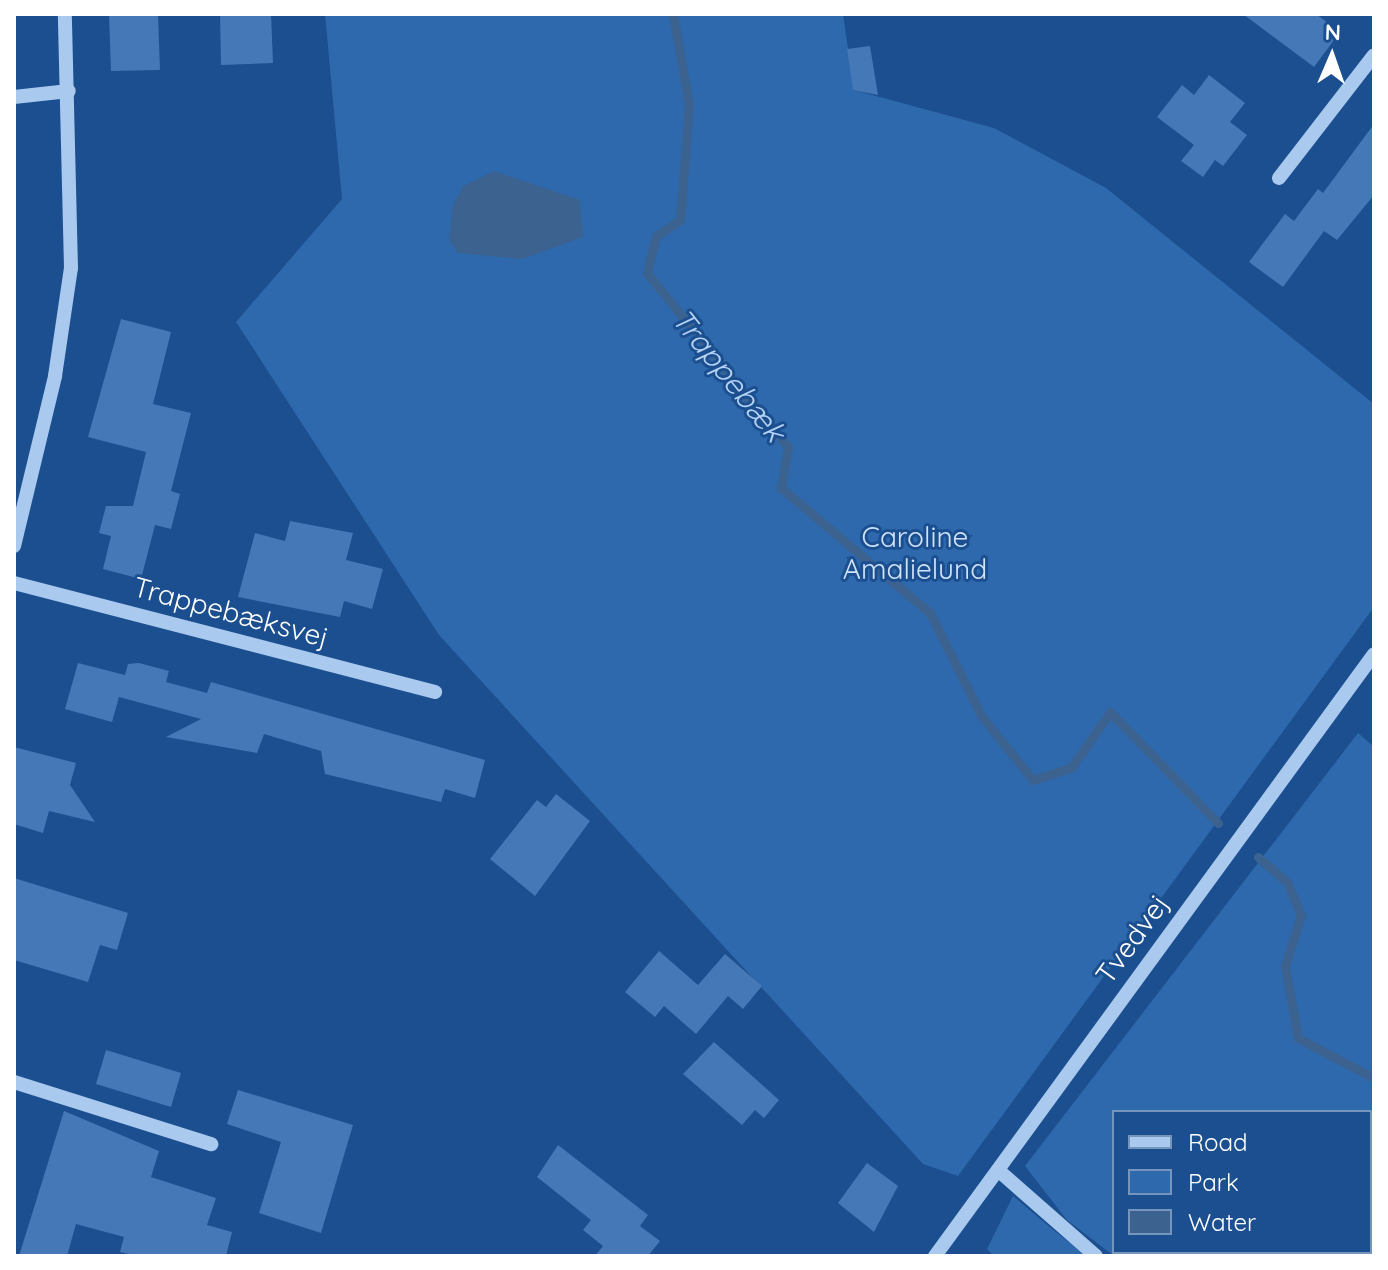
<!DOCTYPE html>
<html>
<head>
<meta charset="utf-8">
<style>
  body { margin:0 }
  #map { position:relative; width:1388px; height:1270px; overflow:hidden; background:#1b4f8f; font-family:Quicksand,sans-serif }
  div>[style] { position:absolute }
  .green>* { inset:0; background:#2e69ad }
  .water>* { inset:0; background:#3c6290 }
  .stream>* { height:9px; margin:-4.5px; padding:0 4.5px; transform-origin:4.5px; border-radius:4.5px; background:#3c6290 }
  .building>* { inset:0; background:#4478b7 }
  .minor>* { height:14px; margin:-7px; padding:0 7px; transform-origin:7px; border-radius:7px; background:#a9c9ee }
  span { translate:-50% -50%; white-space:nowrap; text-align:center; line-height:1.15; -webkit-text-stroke:6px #1b4f8f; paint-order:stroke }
  .park-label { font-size:28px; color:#cfe3fa }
  .street-label { font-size:28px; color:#fff }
  .water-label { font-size:30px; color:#b5d3f5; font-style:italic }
  .frame { position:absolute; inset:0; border:16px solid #fff; pointer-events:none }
  .legend { position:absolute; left:1112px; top:1110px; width:260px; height:144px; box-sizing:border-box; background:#1b4f8f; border:2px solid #7695bc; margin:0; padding:10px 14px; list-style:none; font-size:24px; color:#fff }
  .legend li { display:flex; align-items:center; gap:16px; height:40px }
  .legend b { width:40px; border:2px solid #7695bc }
  .north { position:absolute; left:1292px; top:16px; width:80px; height:80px; -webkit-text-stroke:6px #1b4f8f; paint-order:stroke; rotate:2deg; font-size:22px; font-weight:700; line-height:32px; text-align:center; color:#fff }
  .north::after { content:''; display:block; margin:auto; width:28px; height:36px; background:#fff; clip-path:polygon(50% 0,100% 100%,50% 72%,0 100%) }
</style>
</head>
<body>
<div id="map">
  <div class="green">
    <div style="clip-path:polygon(325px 14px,843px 14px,854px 90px,994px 128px,1106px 188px,1374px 404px,1374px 607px,958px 1176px,923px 1164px,439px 635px,236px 322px,342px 199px)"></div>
    <div style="clip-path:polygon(evenodd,1358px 733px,1374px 747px,1374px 1256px,1114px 1256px,1067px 1220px,1025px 1166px,1358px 733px,1114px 1112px,1370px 1112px,1370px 1252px,1114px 1252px,1114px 1112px)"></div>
    <div style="clip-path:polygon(1013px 1196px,1052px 1229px,1087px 1256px,994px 1256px,987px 1249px)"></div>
  </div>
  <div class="water">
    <div style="clip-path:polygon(494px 171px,580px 200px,583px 237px,522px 259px,458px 253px,449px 240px,453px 206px,463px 186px)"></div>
  </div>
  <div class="stream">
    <div style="left:673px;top:14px;width:93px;rotate:80.1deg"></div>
    <div style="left:689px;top:106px;width:114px;rotate:94.5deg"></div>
    <div style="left:680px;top:220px;width:29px;rotate:146deg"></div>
    <div style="left:656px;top:236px;width:38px;rotate:104deg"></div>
    <div style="left:647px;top:273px;width:224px;rotate:51deg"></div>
    <div style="left:788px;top:447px;width:42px;rotate:99.7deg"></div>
    <div style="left:781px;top:488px;width:194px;rotate:40deg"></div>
    <div style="left:930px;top:613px;width:116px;rotate:63.4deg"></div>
    <div style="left:982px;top:717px;width:81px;rotate:51deg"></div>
    <div style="left:1033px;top:780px;width:40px;rotate:-18deg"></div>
    <div style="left:1071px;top:768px;width:68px;rotate:-55.1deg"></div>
    <div style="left:1110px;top:712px;width:155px;rotate:45.8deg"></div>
    <div style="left:1258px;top:857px;width:38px;rotate:41deg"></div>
    <div style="left:1287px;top:882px;width:36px;rotate:67deg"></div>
    <div style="left:1301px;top:915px;width:53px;rotate:107.4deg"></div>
    <div style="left:1285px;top:966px;width:73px;rotate:79.8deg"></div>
    <div style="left:1298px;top:1038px;width:86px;rotate:27.8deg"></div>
  </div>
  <div class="building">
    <div style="clip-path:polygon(109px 14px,158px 14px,160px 70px,111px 71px)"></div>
    <div style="clip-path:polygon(220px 14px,271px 14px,273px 63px,221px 65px)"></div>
    <div style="clip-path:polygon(1243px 14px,1316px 14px,1340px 32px,1314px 67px)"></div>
    <div style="clip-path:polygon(870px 46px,878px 95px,853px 90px,847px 49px)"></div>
    <div style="clip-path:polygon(1209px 75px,1245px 103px,1230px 122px,1247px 135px,1223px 166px,1215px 160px,1203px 177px,1181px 161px,1194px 145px,1157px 117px,1182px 85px,1194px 95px)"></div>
    <div style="clip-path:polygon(1374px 124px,1374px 195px,1337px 240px,1324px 231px,1283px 287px,1249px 262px,1285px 214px,1294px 221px,1318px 189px,1323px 193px)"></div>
    <div style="clip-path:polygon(121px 319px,171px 332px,153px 404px,191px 413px,171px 491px,180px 494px,171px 529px,155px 525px,141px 579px,103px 569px,111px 536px,99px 533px,106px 506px,133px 506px,146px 452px,88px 437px)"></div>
    <div style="clip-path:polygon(290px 521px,353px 533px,346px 560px,383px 569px,372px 609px,344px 601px,340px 617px,238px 597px,255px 533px,285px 541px)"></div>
    <div style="clip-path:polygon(78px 663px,125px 675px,128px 664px,139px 663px,169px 671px,166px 682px,207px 693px,211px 682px,485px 760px,475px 798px,445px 789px,441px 802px,325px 774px,321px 751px,264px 734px,257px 753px,166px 737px,201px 719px,119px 697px,112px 722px,65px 709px)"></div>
    <div style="clip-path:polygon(14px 747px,76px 763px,70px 785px,95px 822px,49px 811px,43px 833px,14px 824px)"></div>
    <div style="clip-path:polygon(556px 794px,590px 821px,535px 896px,490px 859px,537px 800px,546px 807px)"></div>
    <div style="clip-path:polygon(14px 878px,128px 913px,117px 950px,100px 945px,88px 982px,14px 960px)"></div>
    <div style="clip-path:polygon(659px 951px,698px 985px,725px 954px,762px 986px,743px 1009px,728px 996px,696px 1034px,664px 1006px,655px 1017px,625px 992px)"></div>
    <div style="clip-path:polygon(714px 1042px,779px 1100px,764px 1118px,755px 1110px,742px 1125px,683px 1074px)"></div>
    <div style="clip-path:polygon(106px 1050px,181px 1073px,171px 1107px,96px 1084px)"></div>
    <div style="clip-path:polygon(238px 1090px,353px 1125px,321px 1233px,259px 1213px,281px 1142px,227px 1124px)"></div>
    <div style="clip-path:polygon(64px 1111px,159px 1151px,151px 1177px,216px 1198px,207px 1225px,232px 1232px,226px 1256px,138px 1256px,120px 1252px,124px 1237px,76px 1224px,67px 1256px,19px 1256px)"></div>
    <div style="clip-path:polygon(558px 1145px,648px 1215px,640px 1226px,660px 1241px,648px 1256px,595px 1256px,603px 1246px,583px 1230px,591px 1220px,537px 1177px)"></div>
    <div style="clip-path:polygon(867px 1163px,898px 1186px,874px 1232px,838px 1203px)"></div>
  </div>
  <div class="minor">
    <div style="left:14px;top:97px;width:55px;rotate:-6.2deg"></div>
    <div style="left:1279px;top:178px;width:155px;rotate:-52.3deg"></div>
    <div style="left:14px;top:546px;width:175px;rotate:-76.4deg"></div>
    <div style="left:55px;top:376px;width:109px;rotate:-81.6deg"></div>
    <div style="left:71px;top:268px;width:254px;rotate:-91.4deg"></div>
    <div style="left:14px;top:583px;width:435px;rotate:14.5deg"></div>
    <div style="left:14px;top:1082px;width:207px;rotate:17.5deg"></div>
    <div style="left:998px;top:1170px;width:130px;rotate:41.3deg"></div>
    <div style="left:935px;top:1256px;width:745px;rotate:-53.9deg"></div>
  </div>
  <div class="park-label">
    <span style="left:915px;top:553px">Caroline<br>Amalielund</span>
  </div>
  <div class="street-label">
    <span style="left:231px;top:612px;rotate:15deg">Trappebæksvej</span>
    <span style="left:1132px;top:939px;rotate:-54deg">Tvedvej</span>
  </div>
  <div class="water-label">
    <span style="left:729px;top:375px;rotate:51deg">Trappebæk</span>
  </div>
  <div class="frame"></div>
  <ul class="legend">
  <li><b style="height:10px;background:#a9c9ee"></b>Road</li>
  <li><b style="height:22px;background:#2e69ad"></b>Park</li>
  <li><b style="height:22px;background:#3c6290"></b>Water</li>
  </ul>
  <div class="north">N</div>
</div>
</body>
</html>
